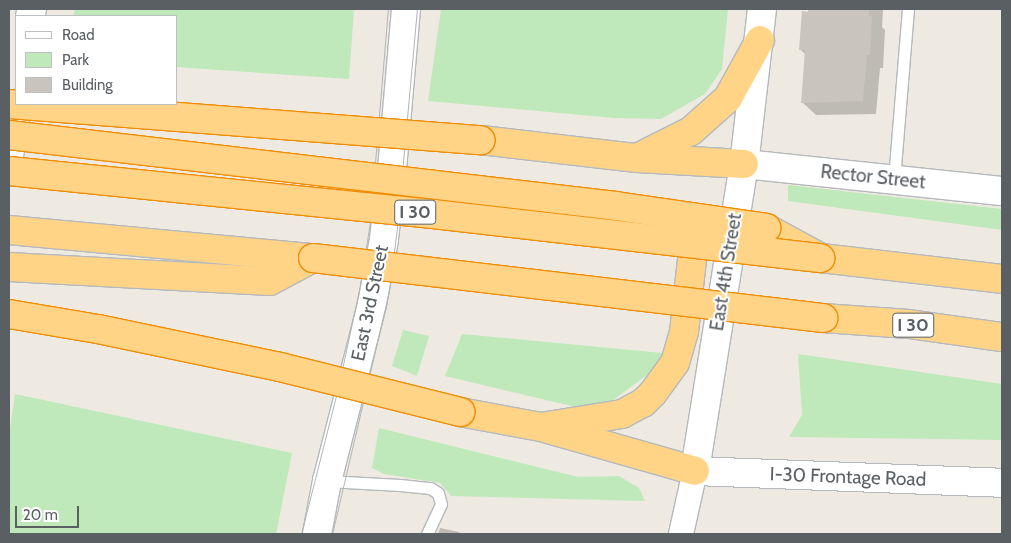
<!DOCTYPE html>
<html>
<head>
<meta charset="utf-8">
<style>
  body { margin:0 }
  #map { position:relative; width:1011px; height:543px; overflow:hidden; background:#eeeae1; font-family:Cabin,sans-serif }
  div>[style] { position:absolute }
  .green>* { inset:0; background:#bfe9bb }
  .shadow>* { inset:0; background:#0003 }
  .building>* { inset:0; background:#c9c5be }
  .roads { filter:drop-shadow(1px 0 #b4b9bd) drop-shadow(-1px 0 #b4b9bd) drop-shadow(0 1px #b4b9bd) drop-shadow(0 -1px #b4b9bd) }
  .service>* { height:11px; margin:-5.5px; padding:0 5.5px; transform-origin:5.5px; border-radius:5.5px; background:#fff }
  .minor>* { height:24px; margin:-12px; padding:0 12px; transform-origin:12px; border-radius:12px; background:#fff }
  .tertiary>* { height:28px; margin:-14px; padding:0 14px; transform-origin:14px; border-radius:14px; background:#fff }
  .secondary>* { height:28px; margin:-14px; padding:0 14px; transform-origin:14px; border-radius:14px; background:#fff }
  .motorway>* { height:28px; margin:-14px; padding:0 14px; transform-origin:14px; border-radius:14px; background:#ffd487 }
  .tram>* { height:1px; margin:-0.5px; padding:0 0.5px; transform-origin:0.5px; border-radius:0.5px; background:#b3b4b5 }
  .bridges { filter:drop-shadow(1px 0 #ef8c00) drop-shadow(-1px 0 #ef8c00) drop-shadow(0 1px #ef8c00) drop-shadow(0 -1px #ef8c00) }
  .motorway-bridge>* { height:28px; margin:-14px; padding:0 14px; transform-origin:14px; border-radius:14px; background:#ffd487 }
  span { translate:-50% -50%; white-space:nowrap; text-align:center; line-height:1.15; -webkit-text-stroke:4px #fff; paint-order:stroke }
  .shield-label span { padding:1px 4px; background:#fff; border:1px solid; border-radius:4px; -webkit-text-stroke-width:0 }
  .shield-label { font-size:18px; color:#5a5f64; font-weight:700 }
  .street-label { font-size:19px; color:#5a5f64 }
  .frame { position:absolute; inset:0; border:10px solid #5a5f64; pointer-events:none }
  .legend { position:absolute; left:15px; top:15px; width:162px; height:90px; box-sizing:border-box; background:#fff; border:1px solid #bdbfc1; margin:0; padding:6px 9px; list-style:none; font-size:15px; color:#5a5f64 }
  .legend li { display:flex; align-items:center; gap:10px; height:25px }
  .legend b { width:25px; border:1px solid #bdbfc1 }
  .scale { position:absolute; left:15px; top:506px; width:64px; height:22px; box-sizing:border-box; border:2px solid #5a5f64; border-top:0; padding-left:6px; font-size:15px; line-height:18px; white-space:nowrap; color:#5a5f64; -webkit-text-stroke:4px #fff; paint-order:stroke }
</style>
</head>
<body>
<div id="map">
  <div class="green">
    <div style="clip-path:polygon(75px 9px,354px 9px,349px 79px,176px 67px,176px 16px,73px 16px)"></div>
    <div style="clip-path:polygon(441px 9px,728px 9px,722px 69px,705px 94px,661px 119px,614px 118px,428px 101px)"></div>
    <div style="clip-path:polygon(788px 185px,1002px 209px,1002px 230px,788px 201px)"></div>
    <div style="clip-path:polygon(403px 330px,429px 336px,417px 376px,392px 366px)"></div>
    <div style="clip-path:polygon(462px 334px,662px 353px,662px 364px,597px 412px,445px 376px)"></div>
    <div style="clip-path:polygon(798px 354px,1002px 384px,1002px 440px,789px 437px,802px 415px)"></div>
    <div style="clip-path:polygon(15px 394px,292px 453px,276px 534px,9px 534px,9px 436px)"></div>
    <div style="clip-path:polygon(379px 428px,578px 477px,619px 476px,639px 488px,645px 501px,451px 496px,440px 483px,384px 474px,372px 468px)"></div>
  </div>
  <div class="shadow">
    <div style="clip-path:polygon(809px 9px,883px 9px,882px 27px,885px 30px,883px 68px,880px 68px,876px 114px,816px 115px,802px 102px,806px 55px,800px 49px)"></div>
    <div style="clip-path:polygon(440px 528px,459px 532px,461px 534px,438px 534px)"></div>
  </div>
  <div class="building">
    <div style="clip-path:polygon(808px 9px,869px 9px,869px 16px,872px 15px,870px 55px,867px 55px,863px 101px,801px 103px,805px 50px,799px 50px,802px 11px,808px 12px)"></div>
  </div>
  <div class="roads">
    <div class="service">
      <div style="left:894px;top:179px;width:171px;rotate:-85.3deg"></div>
      <div style="left:327px;top:481px;width:73px;rotate:3.1deg"></div>
      <div style="left:400px;top:485px;width:30px;rotate:6deg"></div>
      <div style="left:430px;top:488px;width:9px;rotate:32deg"></div>
      <div style="left:438px;top:493px;width:11px;rotate:75deg"></div>
      <div style="left:441px;top:504px;width:33px;rotate:115deg"></div>
    </div>
    <div class="minor">
      <div style="left:681px;top:534px;width:65px;rotate:-77.5deg"></div>
    </div>
    <div class="tertiary">
      <div style="left:30px;top:16px;width:7px;rotate:-74deg"></div>
      <div style="left:9px;top:156px;width:53px;rotate:-81.3deg"></div>
    </div>
    <div class="secondary">
      <div style="left:762px;top:9px;width:156px;rotate:96.6deg"></div>
      <div style="left:744px;top:164px;width:311px;rotate:99.1deg"></div>
      <div style="left:695px;top:471px;width:307px;rotate:2.2deg"></div>
      <div style="left:744px;top:164px;width:259px;rotate:6deg"></div>
      <div style="left:317px;top:534px;width:54px;rotate:-79.3deg"></div>
      <div style="left:327px;top:481px;width:183px;rotate:-75.7deg"></div>
      <div style="left:372px;top:304px;width:66px;rotate:-79.5deg"></div>
      <div style="left:384px;top:239px;width:70px;rotate:-83.5deg"></div>
      <div style="left:392px;top:169px;width:161px;rotate:-85deg"></div>
    </div>
    <div class="motorway">
      <div style="left:481px;top:140px;width:157px;rotate:6.6deg"></div>
      <div style="left:637px;top:158px;width:107px;rotate:3.2deg"></div>
      <div style="left:639px;top:157px;width:58px;rotate:-26.6deg"></div>
      <div style="left:691px;top:131px;width:50px;rotate:-41.7deg"></div>
      <div style="left:728px;top:98px;width:66px;rotate:-61.1deg"></div>
      <div style="left:766px;top:228px;width:63px;rotate:28.6deg"></div>
      <div style="left:821px;top:258px;width:182px;rotate:6.6deg"></div>
      <div style="left:9px;top:230px;width:305px;rotate:5.3deg"></div>
      <div style="left:9px;top:267px;width:261px;rotate:3.1deg"></div>
      <div style="left:270px;top:281px;width:49px;rotate:-28.1deg"></div>
      <div style="left:823px;top:318px;width:86px;rotate:4deg"></div>
      <div style="left:909px;top:324px;width:94px;rotate:8deg"></div>
      <div style="left:460px;top:412px;width:82px;rotate:10.5deg"></div>
      <div style="left:541px;top:427px;width:160px;rotate:15.9deg"></div>
      <div style="left:541px;top:427px;width:82px;rotate:-9.1deg"></div>
      <div style="left:622px;top:414px;width:24px;rotate:-28deg"></div>
      <div style="left:643px;top:403px;width:14px;rotate:-45deg"></div>
      <div style="left:653px;top:393px;width:37px;rotate:-54deg"></div>
      <div style="left:675px;top:363px;width:32px;rotate:-74deg"></div>
      <div style="left:684px;top:332px;width:81px;rotate:-83.7deg"></div>
      <div style="left:693px;top:251px;width:13px;rotate:-103deg"></div>
      <div style="left:690px;top:238px;width:16px;rotate:-137deg"></div>
    </div>
  </div>
  <div class="tram">
    <div style="left:301px;top:534px;width:151px;rotate:-75.8deg"></div>
    <div style="left:338px;top:388px;width:105px;rotate:-77.9deg"></div>
    <div style="left:360px;top:285px;width:64px;rotate:-81deg"></div>
    <div style="left:370px;top:222px;width:214px;rotate:-85.2deg"></div>
    <div style="left:332px;top:534px;width:250px;rotate:-76.8deg"></div>
    <div style="left:389px;top:291px;width:64px;rotate:-82.8deg"></div>
    <div style="left:397px;top:228px;width:220px;rotate:-84.8deg"></div>
  </div>
  <div class="bridges">
    <div class="motorway-bridge">
      <div style="left:9px;top:104px;width:473px;rotate:4.4deg"></div>
      <div style="left:9px;top:135px;width:611px;rotate:6.67deg"></div>
      <div style="left:616px;top:206px;width:152px;rotate:8.3deg"></div>
      <div style="left:9px;top:171px;width:426px;rotate:5.8deg"></div>
      <div style="left:433px;top:214px;width:390px;rotate:6.5deg"></div>
      <div style="left:313px;top:258px;width:514px;rotate:6.71deg"></div>
      <div style="left:9px;top:314px;width:90px;rotate:9.6deg"></div>
      <div style="left:98px;top:329px;width:186px;rotate:11.8deg"></div>
      <div style="left:280px;top:367px;width:186px;rotate:14deg"></div>
    </div>
  </div>
  <div class="shield-label">
    <span style="left:415px;top:212px">I 30</span>
    <span style="left:913px;top:325px">I 30</span>
  </div>
  <div class="street-label">
    <span style="left:873px;top:177px;rotate:6deg">Rector Street</span>
    <span style="left:726px;top:272px;rotate:-81deg">East 4th Street</span>
    <span style="left:370px;top:303px;rotate:-78deg">East 3rd Street</span>
    <span style="left:848px;top:477px;rotate:2deg">I-30 Frontage Road</span>
  </div>
  <div class="frame"></div>
  <ul class="legend">
  <li><b style="height:6px;background:#fff"></b>Road</li>
  <li><b style="height:14px;background:#bfe9bb"></b>Park</li>
  <li><b style="height:14px;background:#c9c5be"></b>Building</li>
  </ul>
  <div class="scale">20 m</div>
</div>
</body>
</html>
